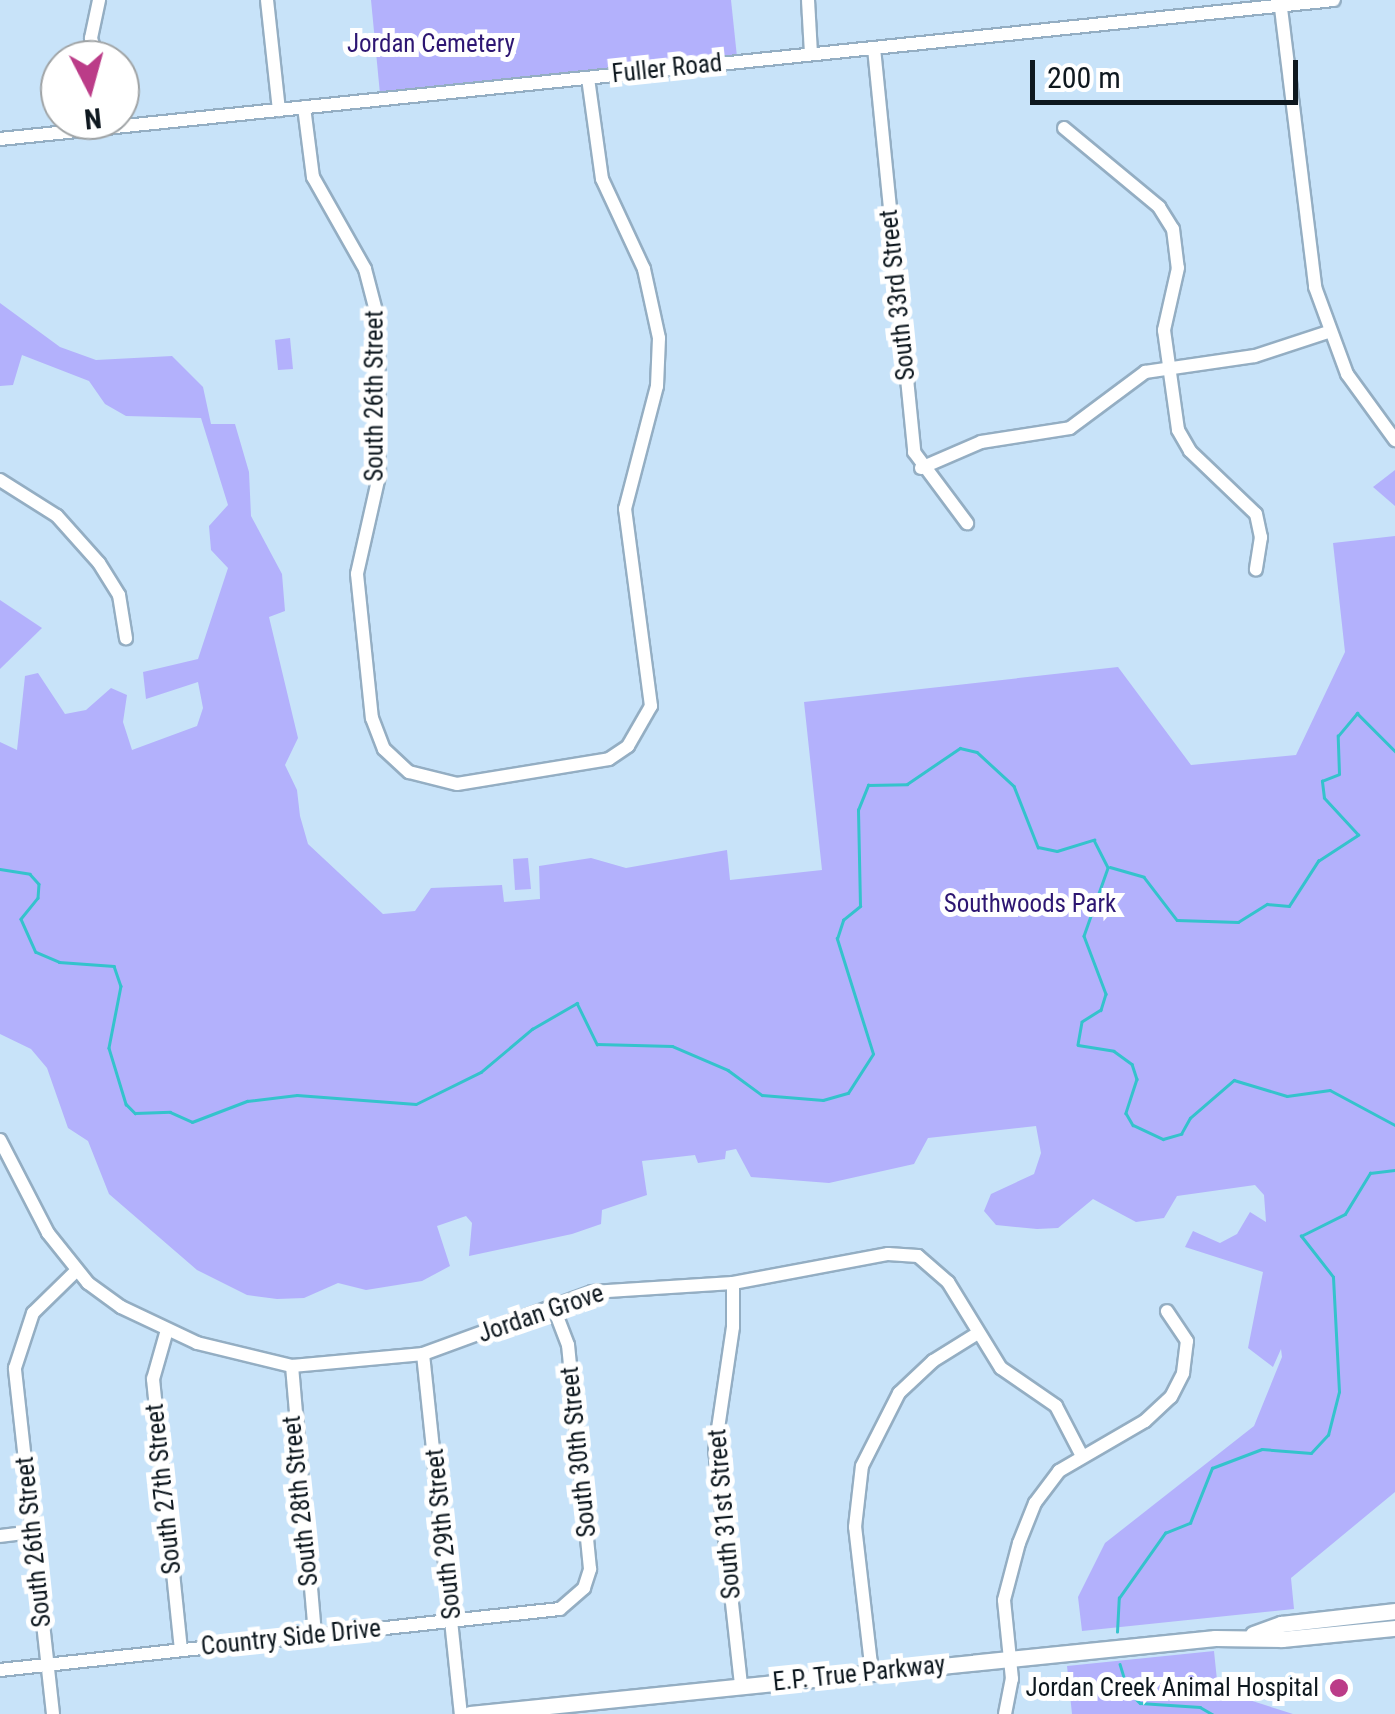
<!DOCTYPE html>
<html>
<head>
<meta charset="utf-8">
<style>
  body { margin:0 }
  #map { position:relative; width:1395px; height:1714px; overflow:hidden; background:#c8e3f9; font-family:"Roboto Condensed",sans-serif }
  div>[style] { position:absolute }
  .green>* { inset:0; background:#b3b1fc }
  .stream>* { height:2.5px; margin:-1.25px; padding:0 1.25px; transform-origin:1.25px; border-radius:1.25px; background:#34c3cc }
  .roads { filter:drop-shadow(2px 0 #94aec3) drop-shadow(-2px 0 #94aec3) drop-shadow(0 2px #94aec3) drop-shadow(0 -2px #94aec3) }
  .minor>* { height:12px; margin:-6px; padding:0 6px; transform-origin:6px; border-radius:6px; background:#fff }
  .major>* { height:15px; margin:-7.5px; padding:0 7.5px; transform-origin:7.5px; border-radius:7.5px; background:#fff }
  .dots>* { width:28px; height:28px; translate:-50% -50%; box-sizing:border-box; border:5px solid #fff; border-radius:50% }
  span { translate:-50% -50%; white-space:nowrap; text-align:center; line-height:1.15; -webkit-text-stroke:10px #fff; paint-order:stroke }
  .park-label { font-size:25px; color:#2d1672 }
  .street-label { font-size:25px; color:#0e181f }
  .poi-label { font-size:25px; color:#0e181f }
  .right { translate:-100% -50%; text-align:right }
  .north { position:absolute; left:40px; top:40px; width:100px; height:100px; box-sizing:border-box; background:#fff; border:2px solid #9fa3a5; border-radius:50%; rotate:174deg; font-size:28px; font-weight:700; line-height:40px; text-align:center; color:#0e181f }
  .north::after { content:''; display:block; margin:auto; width:35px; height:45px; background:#bb3c88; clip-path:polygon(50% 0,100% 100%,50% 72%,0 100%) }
  .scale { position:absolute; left:1030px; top:60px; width:268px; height:45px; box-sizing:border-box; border:5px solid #0e181f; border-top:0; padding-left:12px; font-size:30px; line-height:35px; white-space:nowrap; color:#0e181f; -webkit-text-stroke:8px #fff; paint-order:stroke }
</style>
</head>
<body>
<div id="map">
  <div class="green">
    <div style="clip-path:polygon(371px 0,731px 0,737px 57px,380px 94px)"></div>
    <div style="clip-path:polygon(0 303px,60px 347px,96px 360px,172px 356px,203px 387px,211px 424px,235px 424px,249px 472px,251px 516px,282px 574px,285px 611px,269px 617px,298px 738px,285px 765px,297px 790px,300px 816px,308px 844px,383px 914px,415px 911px,431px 888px,502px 885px,504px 902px,540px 899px,539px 866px,591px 858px,626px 868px,727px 850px,730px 880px,822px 870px,804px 702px,1118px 667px,1191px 765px,1296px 755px,1345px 652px,1333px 543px,1395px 536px,1395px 1492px,1291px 1578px,1294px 1609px,1082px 1631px,1078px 1597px,1105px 1543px,1254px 1426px,1282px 1357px,1281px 1349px,1273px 1367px,1248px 1348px,1263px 1272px,1185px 1247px,1193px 1231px,1220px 1243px,1237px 1234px,1250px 1212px,1266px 1222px,1264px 1195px,1255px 1185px,1177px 1196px,1164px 1218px,1136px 1222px,1093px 1199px,1058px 1228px,1037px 1229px,996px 1225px,984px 1211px,991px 1194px,1034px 1174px,1041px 1153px,1036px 1126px,928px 1138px,914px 1164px,829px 1183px,751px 1177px,736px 1149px,726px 1151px,725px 1159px,698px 1163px,695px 1155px,642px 1161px,647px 1195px,602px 1210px,601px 1224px,572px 1234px,469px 1256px,472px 1223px,466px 1216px,437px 1226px,450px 1266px,422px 1281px,366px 1290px,338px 1283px,304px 1298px,277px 1299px,247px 1295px,197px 1270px,109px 1194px,88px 1141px,68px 1128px,47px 1068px,31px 1049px,0 1034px,0 742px,17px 750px,25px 676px,38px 673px,65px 714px,86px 710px,111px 688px,127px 695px,123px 722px,132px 750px,197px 726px,203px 708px,198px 682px,146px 699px,143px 672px,198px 659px,228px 568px,211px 550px,209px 526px,228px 505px,201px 418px,126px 416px,105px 404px,89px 381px,22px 355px,13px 385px,0 386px)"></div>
    <div style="clip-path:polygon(290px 338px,293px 369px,278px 370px,275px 340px)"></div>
    <div style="clip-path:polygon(1395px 470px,1395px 506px,1373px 487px)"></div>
    <div style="clip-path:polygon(0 600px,42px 628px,0 669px)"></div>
    <div style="clip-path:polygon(528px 858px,531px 889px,515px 890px,513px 859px)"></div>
    <div style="clip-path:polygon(1214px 1651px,1218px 1690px,1293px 1714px,1072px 1714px,1067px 1666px)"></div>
  </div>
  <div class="stream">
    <div style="left:1110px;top:867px;width:35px;rotate:16deg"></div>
    <div style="left:1144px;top:877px;width:54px;rotate:52.5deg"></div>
    <div style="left:1177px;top:920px;width:61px;rotate:1.9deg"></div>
    <div style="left:1238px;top:922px;width:34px;rotate:-32deg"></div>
    <div style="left:1267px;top:904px;width:22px;rotate:5deg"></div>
    <div style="left:1289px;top:906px;width:54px;rotate:-57.2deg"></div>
    <div style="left:1318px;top:861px;width:48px;rotate:-33deg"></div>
    <div style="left:1358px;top:835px;width:50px;rotate:-132.6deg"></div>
    <div style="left:1324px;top:798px;width:17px;rotate:-97deg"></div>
    <div style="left:1322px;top:781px;width:18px;rotate:-22deg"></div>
    <div style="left:1339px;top:774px;width:38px;rotate:-92deg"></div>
    <div style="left:1338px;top:736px;width:30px;rotate:-50deg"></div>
    <div style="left:1357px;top:713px;width:54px;rotate:45deg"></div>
    <div style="left:1108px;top:868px;width:72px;rotate:109.4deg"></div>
    <div style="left:1084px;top:936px;width:62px;rotate:69.2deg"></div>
    <div style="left:1106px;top:994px;width:17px;rotate:107deg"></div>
    <div style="left:1101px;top:1010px;width:22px;rotate:148deg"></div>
    <div style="left:1082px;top:1022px;width:23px;rotate:100deg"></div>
    <div style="left:1078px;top:1045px;width:36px;rotate:9deg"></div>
    <div style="left:1114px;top:1051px;width:22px;rotate:36deg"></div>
    <div style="left:1132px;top:1064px;width:16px;rotate:72deg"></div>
    <div style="left:1137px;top:1079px;width:36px;rotate:108deg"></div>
    <div style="left:1126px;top:1113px;width:14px;rotate:60deg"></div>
    <div style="left:1133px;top:1125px;width:33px;rotate:25deg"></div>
    <div style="left:1163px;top:1139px;width:19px;rotate:-16deg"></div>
    <div style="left:1181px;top:1134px;width:18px;rotate:-61deg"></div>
    <div style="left:1190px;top:1118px;width:58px;rotate:-40.8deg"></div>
    <div style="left:1234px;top:1080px;width:55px;rotate:16.8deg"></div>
    <div style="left:1287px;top:1096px;width:43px;rotate:-7.9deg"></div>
    <div style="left:1330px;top:1090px;width:74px;rotate:28.3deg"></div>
    <div style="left:0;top:869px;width:30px;rotate:9deg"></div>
    <div style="left:30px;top:874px;width:13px;rotate:48deg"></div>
    <div style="left:39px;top:884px;width:14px;rotate:94deg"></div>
    <div style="left:38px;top:898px;width:27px;rotate:129deg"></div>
    <div style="left:21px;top:919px;width:36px;rotate:66deg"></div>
    <div style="left:36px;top:952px;width:25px;rotate:23deg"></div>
    <div style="left:59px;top:962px;width:55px;rotate:4.2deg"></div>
    <div style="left:114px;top:966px;width:21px;rotate:71deg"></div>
    <div style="left:121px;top:986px;width:63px;rotate:101deg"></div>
    <div style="left:109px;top:1048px;width:59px;rotate:73.1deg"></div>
    <div style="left:126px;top:1104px;width:13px;rotate:45deg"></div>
    <div style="left:135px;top:1113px;width:35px;rotate:-2deg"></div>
    <div style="left:170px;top:1112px;width:24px;rotate:24deg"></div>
    <div style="left:192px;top:1122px;width:59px;rotate:-20.9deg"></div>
    <div style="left:247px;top:1101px;width:50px;rotate:-6.8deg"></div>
    <div style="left:297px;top:1095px;width:119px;rotate:4.3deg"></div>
    <div style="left:416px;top:1104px;width:72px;rotate:-26.2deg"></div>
    <div style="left:481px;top:1072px;width:67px;rotate:-40.1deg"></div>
    <div style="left:532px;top:1029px;width:52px;rotate:-30deg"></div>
    <div style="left:577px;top:1003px;width:46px;rotate:64deg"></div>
    <div style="left:597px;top:1044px;width:75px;rotate:1.5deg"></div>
    <div style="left:672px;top:1046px;width:61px;rotate:23.2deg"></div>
    <div style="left:728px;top:1070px;width:42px;rotate:36.3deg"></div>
    <div style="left:762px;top:1095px;width:61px;rotate:4.7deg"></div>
    <div style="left:823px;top:1100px;width:26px;rotate:-16deg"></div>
    <div style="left:848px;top:1093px;width:46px;rotate:-57.3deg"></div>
    <div style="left:873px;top:1054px;width:121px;rotate:-107.4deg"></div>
    <div style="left:837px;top:939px;width:20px;rotate:-72deg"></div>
    <div style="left:843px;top:920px;width:22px;rotate:-39deg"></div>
    <div style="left:860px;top:906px;width:96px;rotate:-91.2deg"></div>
    <div style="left:858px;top:810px;width:27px;rotate:-68deg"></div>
    <div style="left:868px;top:785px;width:39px;rotate:-1deg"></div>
    <div style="left:907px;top:784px;width:64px;rotate:-34.2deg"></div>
    <div style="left:960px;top:748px;width:17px;rotate:13deg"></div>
    <div style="left:977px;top:752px;width:50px;rotate:42.6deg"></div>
    <div style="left:1014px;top:786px;width:66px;rotate:68.5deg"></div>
    <div style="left:1038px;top:847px;width:19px;rotate:12deg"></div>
    <div style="left:1057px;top:851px;width:39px;rotate:-17deg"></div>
    <div style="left:1094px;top:840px;width:30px;rotate:63deg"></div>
    <div style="left:1117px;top:1632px;width:34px;rotate:-87deg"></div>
    <div style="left:1119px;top:1598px;width:80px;rotate:-54.7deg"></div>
    <div style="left:1165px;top:1533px;width:27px;rotate:-22deg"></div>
    <div style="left:1190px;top:1523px;width:59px;rotate:-68.2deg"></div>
    <div style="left:1212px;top:1468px;width:53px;rotate:-20.8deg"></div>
    <div style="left:1262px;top:1449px;width:49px;rotate:4.7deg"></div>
    <div style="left:1311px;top:1453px;width:25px;rotate:-47deg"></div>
    <div style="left:1328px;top:1435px;width:44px;rotate:-75.7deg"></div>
    <div style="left:1339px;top:1392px;width:115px;rotate:-93deg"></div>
    <div style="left:1333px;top:1277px;width:52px;rotate:-128deg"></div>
    <div style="left:1301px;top:1236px;width:49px;rotate:-26.6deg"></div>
    <div style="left:1345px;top:1214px;width:48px;rotate:-58.6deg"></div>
    <div style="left:1370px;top:1173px;width:25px;rotate:-7deg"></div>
    <div style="left:1120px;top:1664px;width:28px;rotate:73deg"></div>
    <div style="left:1128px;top:1691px;width:17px;rotate:45deg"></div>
    <div style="left:1140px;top:1703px;width:60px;rotate:3.8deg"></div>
    <div style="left:1200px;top:1707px;width:14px;rotate:30deg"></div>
  </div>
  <div class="roads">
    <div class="minor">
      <div style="left:267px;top:0;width:111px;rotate:83.8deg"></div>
      <div style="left:808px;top:0;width:54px;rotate:86.8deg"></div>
      <div style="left:1280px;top:0;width:289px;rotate:83deg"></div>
      <div style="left:1315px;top:287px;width:93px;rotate:69.8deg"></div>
      <div style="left:1347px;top:374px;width:82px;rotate:54deg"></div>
      <div style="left:874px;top:48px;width:406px;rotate:84.3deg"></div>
      <div style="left:914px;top:452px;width:89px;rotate:53.3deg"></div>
      <div style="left:98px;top:60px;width:23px;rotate:-108deg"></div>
      <div style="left:91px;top:38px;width:39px;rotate:-78deg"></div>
      <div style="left:304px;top:107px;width:71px;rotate:82.7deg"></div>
      <div style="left:313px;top:177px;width:106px;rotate:60.5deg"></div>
      <div style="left:365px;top:269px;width:52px;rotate:75.4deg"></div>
      <div style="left:378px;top:319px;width:157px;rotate:89.6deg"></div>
      <div style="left:379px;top:476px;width:100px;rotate:102.7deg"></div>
      <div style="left:357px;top:574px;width:145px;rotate:84.1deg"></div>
      <div style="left:372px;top:718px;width:33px;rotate:69deg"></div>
      <div style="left:384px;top:749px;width:34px;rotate:43deg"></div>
      <div style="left:409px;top:772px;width:49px;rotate:14deg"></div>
      <div style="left:457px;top:784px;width:154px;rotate:-9.3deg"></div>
      <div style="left:609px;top:759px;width:23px;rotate:-34deg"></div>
      <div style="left:628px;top:746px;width:46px;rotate:-60.1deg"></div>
      <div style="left:651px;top:706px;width:199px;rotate:-97.5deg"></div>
      <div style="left:625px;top:509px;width:127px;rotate:-75.4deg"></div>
      <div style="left:657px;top:386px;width:48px;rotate:-87.6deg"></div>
      <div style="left:659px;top:338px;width:71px;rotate:-102.3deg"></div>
      <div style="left:644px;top:269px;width:99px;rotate:-115deg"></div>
      <div style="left:602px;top:179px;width:102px;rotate:-97.9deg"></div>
      <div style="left:1064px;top:128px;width:124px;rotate:39.7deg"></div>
      <div style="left:1159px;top:207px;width:26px;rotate:58deg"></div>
      <div style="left:1173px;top:229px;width:39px;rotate:83deg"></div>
      <div style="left:1178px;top:268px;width:64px;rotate:102.7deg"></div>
      <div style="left:1164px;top:330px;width:101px;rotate:82deg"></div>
      <div style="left:1178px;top:430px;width:24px;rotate:60deg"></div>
      <div style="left:1190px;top:451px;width:91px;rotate:43.7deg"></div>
      <div style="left:1256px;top:514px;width:24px;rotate:78deg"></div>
      <div style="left:1261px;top:537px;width:33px;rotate:99deg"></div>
      <div style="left:0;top:139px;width:1341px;rotate:-5.95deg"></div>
      <div style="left:921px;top:468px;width:65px;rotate:-23.4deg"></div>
      <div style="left:981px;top:442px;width:90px;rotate:-8.9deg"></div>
      <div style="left:1070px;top:428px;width:94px;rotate:-36.7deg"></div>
      <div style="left:1145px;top:372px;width:111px;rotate:-8.3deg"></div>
      <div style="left:1255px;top:356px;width:77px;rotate:-18.2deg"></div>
      <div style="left:0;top:480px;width:67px;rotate:32.3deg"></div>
      <div style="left:57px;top:516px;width:63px;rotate:48.2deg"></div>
      <div style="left:99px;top:563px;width:38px;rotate:58deg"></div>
      <div style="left:119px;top:595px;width:44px;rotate:80.8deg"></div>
      <div style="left:0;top:1140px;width:105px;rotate:62.7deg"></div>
      <div style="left:48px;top:1233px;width:64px;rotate:51.3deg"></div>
      <div style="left:88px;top:1283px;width:41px;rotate:36deg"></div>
      <div style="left:121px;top:1307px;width:84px;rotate:25.3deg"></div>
      <div style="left:197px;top:1343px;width:98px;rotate:13.6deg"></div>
      <div style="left:292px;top:1366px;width:132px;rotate:-5.2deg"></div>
      <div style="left:423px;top:1354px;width:180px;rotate:-20.1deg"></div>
      <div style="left:592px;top:1292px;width:141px;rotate:-3.7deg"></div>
      <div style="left:733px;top:1283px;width:158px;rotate:-10.6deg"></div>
      <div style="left:888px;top:1254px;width:30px;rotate:4deg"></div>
      <div style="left:918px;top:1256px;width:40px;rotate:41deg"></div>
      <div style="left:948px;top:1282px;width:101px;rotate:58.4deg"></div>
      <div style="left:1001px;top:1368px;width:67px;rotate:34.6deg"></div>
      <div style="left:1056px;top:1406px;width:54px;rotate:62.5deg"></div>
      <div style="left:733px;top:1283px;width:44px;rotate:90deg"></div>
      <div style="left:733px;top:1327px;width:123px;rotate:98.4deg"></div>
      <div style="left:715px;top:1449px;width:238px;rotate:83.7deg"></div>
      <div style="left:167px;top:1330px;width:51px;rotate:105.9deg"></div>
      <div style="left:153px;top:1379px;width:272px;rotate:84.1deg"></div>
      <div style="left:423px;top:1354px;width:362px;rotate:84deg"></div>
      <div style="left:292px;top:1366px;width:270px;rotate:85.1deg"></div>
      <div style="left:0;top:1536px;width:32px;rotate:-7deg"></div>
      <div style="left:0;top:1670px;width:563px;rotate:-6.22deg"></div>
      <div style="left:560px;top:1609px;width:32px;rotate:-41deg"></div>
      <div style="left:584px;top:1588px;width:20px;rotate:-72deg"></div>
      <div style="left:590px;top:1569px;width:225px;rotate:-95.6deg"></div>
      <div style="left:568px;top:1345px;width:40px;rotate:-111deg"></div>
      <div style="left:872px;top:1673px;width:147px;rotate:-96.6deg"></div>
      <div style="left:855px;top:1527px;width:61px;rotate:-83.5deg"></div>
      <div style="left:862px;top:1466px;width:82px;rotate:-63.1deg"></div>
      <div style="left:899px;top:1393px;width:47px;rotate:-43.3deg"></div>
      <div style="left:933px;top:1361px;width:53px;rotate:-31.9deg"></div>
      <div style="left:53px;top:1714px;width:348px;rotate:-96.3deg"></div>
      <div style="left:15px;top:1368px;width:58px;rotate:-71.9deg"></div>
      <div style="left:33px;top:1313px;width:59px;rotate:-44.3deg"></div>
      <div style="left:1005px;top:1714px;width:36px;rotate:-79deg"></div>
      <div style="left:1012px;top:1679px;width:79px;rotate:-95.8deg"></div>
      <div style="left:1004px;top:1600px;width:59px;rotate:-75.3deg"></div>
      <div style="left:1019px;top:1543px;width:43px;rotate:-68.2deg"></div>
      <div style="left:1035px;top:1503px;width:40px;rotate:-53deg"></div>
      <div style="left:1059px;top:1471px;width:99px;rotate:-30.2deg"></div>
      <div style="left:1145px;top:1421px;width:35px;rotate:-43deg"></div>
      <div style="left:1171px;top:1397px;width:27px;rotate:-63deg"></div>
      <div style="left:1183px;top:1373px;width:32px;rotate:-83deg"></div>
      <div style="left:1187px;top:1341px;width:36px;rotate:-124deg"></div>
    </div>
    <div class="major">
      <div style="left:1253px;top:1634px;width:30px;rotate:-20deg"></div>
      <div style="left:1281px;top:1624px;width:115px;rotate:-6.5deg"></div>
      <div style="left:470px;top:1714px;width:749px;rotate:-5.82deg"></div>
      <div style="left:1215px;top:1638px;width:67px;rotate:0.9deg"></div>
      <div style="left:1282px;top:1639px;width:114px;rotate:-5.6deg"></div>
    </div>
  </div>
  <div class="dots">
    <div style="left:1339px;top:1688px;background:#bb3c88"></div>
  </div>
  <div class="park-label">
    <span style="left:431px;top:44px">Jordan Cemetery</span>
    <span style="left:1030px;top:904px">Southwoods Park</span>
  </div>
  <div class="street-label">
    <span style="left:667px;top:69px;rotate:-6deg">Fuller Road</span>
    <span style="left:898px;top:295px;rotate:-96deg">South 33rd Street</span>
    <span style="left:375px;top:396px;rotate:-90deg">South 26th Street</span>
    <span style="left:541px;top:1314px;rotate:-19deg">Jordan Grove</span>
    <span style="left:579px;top:1452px;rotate:-96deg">South 30th Street</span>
    <span style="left:164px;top:1489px;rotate:-96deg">South 27th Street</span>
    <span style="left:301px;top:1501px;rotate:-96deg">South 28th Street</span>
    <span style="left:725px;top:1514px;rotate:-95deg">South 31st Street</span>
    <span style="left:444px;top:1534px;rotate:-96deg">South 29th Street</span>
    <span style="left:34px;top:1542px;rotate:-96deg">South 26th Street</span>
    <span style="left:291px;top:1638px;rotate:-6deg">Country Side Drive</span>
    <span style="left:859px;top:1674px;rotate:-6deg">E.P. True Parkway</span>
  </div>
  <div class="poi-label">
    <span class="right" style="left:1319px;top:1688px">Jordan Creek Animal Hospital</span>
  </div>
  <div class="north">N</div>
  <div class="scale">200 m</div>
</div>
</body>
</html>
